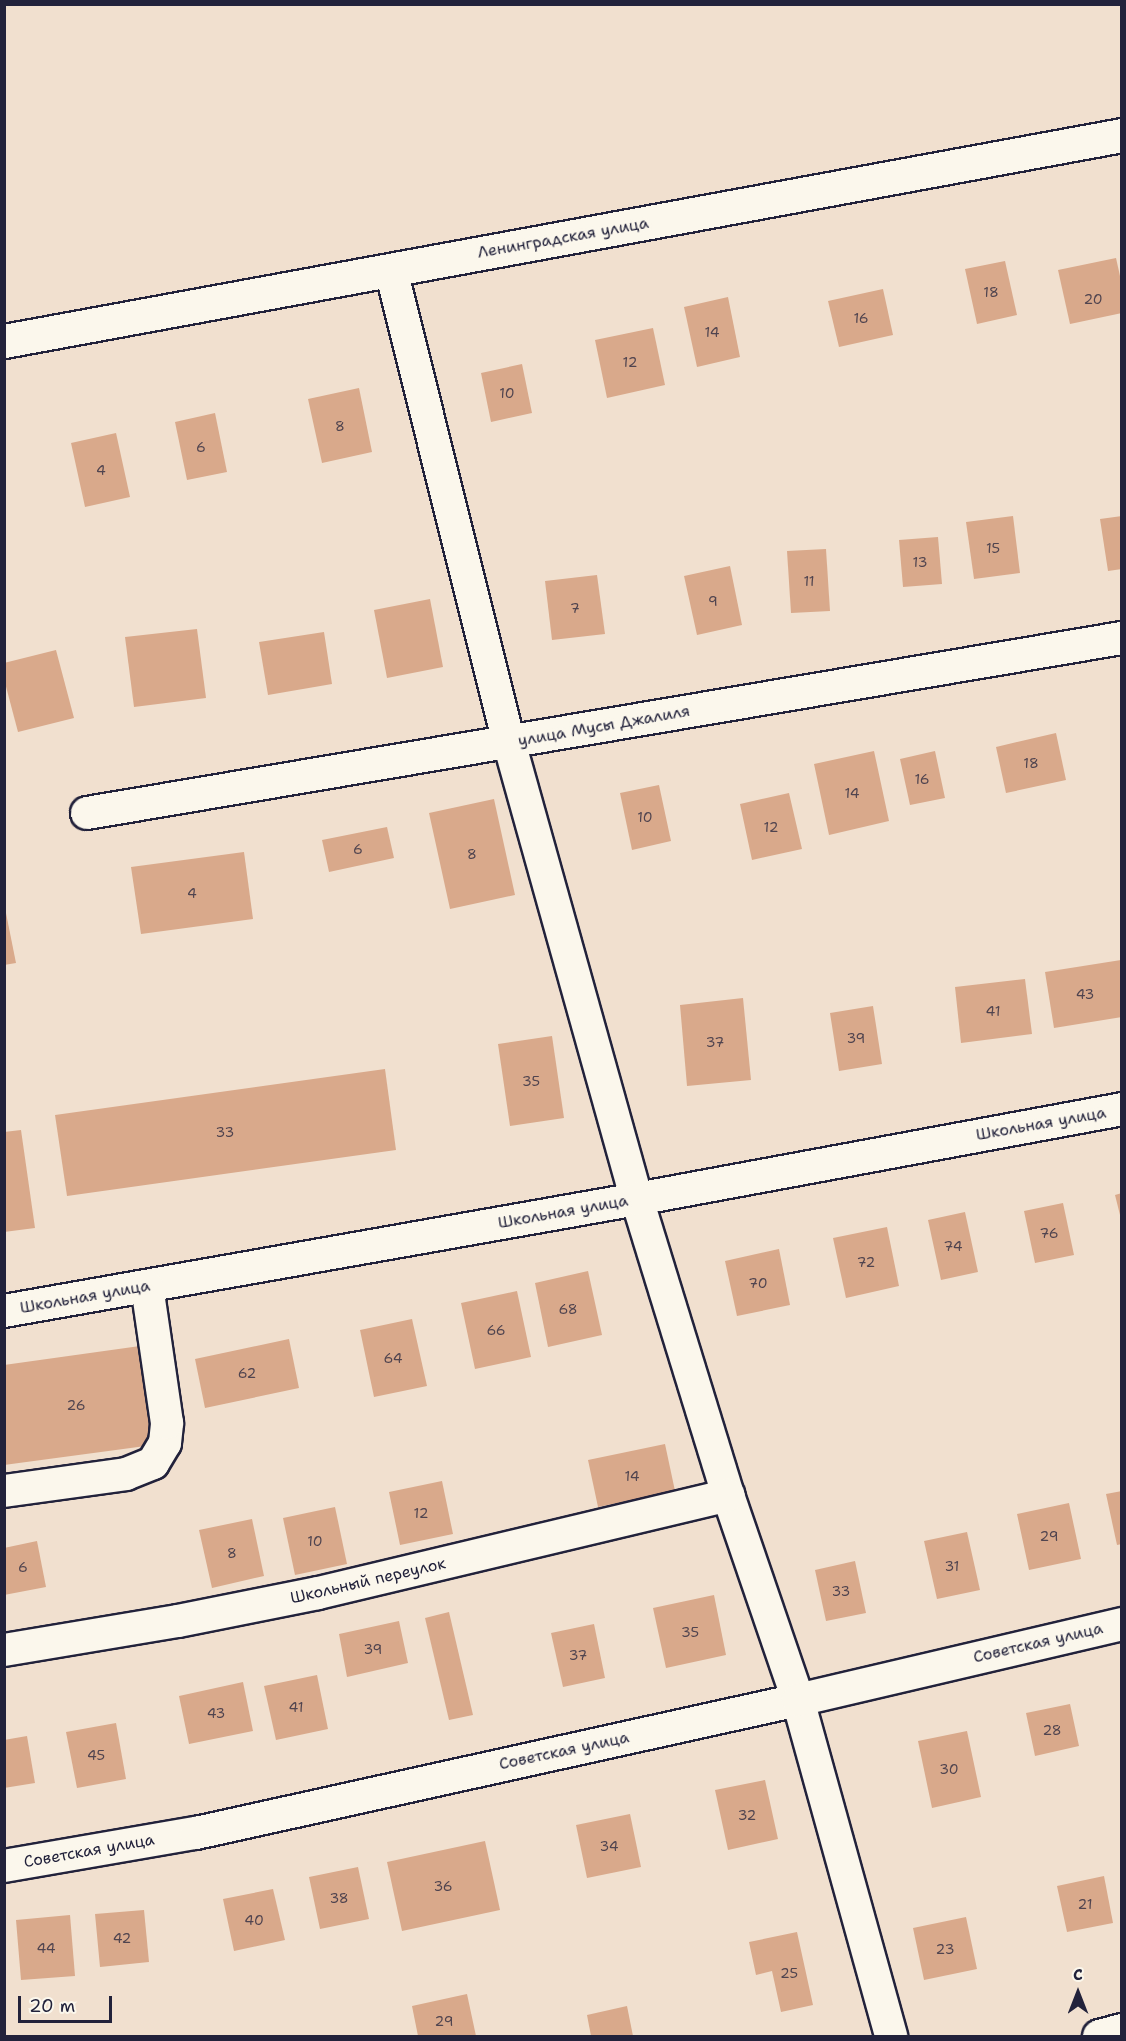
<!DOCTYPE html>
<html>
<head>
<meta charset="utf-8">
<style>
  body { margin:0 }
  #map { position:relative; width:1126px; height:2041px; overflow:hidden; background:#f1e0cf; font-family:"Shantell Sans",sans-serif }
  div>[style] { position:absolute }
  .building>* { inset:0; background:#d9a98b }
  .roads { filter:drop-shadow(2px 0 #22223b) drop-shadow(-2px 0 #22223b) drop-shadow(0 2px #22223b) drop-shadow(0 -2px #22223b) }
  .minor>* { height:32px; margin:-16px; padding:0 16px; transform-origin:16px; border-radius:16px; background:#fbf7ec }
  .major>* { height:33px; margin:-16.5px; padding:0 16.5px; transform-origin:16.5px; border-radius:16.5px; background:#fbf7ec }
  span { translate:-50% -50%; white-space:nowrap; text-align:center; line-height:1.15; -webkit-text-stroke:6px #fbf7ec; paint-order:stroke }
  .number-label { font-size:14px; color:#50444f }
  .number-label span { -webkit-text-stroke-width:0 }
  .street-label { font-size:16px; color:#22223b }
  .frame { position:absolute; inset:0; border:6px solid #22223b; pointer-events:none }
  .north { position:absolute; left:1048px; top:1963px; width:60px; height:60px; -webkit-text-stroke:4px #fbf7ec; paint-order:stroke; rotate:0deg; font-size:16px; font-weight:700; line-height:24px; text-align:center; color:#22223b }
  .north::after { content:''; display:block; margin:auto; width:21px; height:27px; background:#22223b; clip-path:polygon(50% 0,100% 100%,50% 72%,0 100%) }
  .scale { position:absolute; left:18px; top:1996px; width:94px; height:27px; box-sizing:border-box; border:3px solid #22223b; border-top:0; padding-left:8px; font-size:18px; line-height:21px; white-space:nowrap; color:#22223b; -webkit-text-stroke:4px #fbf7ec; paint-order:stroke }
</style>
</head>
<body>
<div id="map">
  <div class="building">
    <div style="clip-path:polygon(1116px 258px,1122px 285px,1122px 313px,1070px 324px,1058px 270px)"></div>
    <div style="clip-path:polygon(1005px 261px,1017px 315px,977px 324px,965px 269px)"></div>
    <div style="clip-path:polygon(883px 289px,893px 335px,839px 347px,828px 301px)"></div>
    <div style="clip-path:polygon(728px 297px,740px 357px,697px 367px,684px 307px)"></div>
    <div style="clip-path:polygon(653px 328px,665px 385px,607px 398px,595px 340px)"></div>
    <div style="clip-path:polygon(522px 364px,532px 413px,491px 422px,481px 373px)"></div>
    <div style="clip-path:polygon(359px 388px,372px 452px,322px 463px,308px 399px)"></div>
    <div style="clip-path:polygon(215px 413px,227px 472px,187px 480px,175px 422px)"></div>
    <div style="clip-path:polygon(116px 433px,130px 497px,85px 507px,71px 443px)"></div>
    <div style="clip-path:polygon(1013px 516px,1020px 573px,974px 579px,966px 522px)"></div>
    <div style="clip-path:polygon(1122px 516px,1122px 569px,1108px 571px,1100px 519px)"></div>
    <div style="clip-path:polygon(938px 537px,942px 584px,903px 587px,899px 540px)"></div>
    <div style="clip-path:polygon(826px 549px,830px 611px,791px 613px,787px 551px)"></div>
    <div style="clip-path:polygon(730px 566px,742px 625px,697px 635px,684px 576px)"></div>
    <div style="clip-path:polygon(597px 575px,605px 634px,552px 640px,545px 581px)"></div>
    <div style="clip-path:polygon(430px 599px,443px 667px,387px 678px,374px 610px)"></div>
    <div style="clip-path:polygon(197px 629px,206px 698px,134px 707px,125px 637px)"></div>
    <div style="clip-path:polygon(324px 632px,332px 684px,268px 695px,259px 642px)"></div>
    <div style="clip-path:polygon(56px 650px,74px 718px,18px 732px,4px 679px,4px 663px)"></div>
    <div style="clip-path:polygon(1056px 733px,1066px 780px,1006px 793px,996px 747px)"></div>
    <div style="clip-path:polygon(874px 751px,889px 821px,829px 835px,814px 764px)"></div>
    <div style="clip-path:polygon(935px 751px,945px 798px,910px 805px,900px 759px)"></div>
    <div style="clip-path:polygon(659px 785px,671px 841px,632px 850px,620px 793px)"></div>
    <div style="clip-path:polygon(789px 793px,802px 849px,752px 860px,740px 804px)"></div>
    <div style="clip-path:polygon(494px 799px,515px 895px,450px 909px,429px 813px)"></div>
    <div style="clip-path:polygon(387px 827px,394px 858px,329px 872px,322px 840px)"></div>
    <div style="clip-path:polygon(244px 852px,253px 919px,141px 934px,131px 867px)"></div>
    <div style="clip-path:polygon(4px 903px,16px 963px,4px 965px)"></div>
    <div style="clip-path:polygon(1121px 960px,1122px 1017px,1054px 1028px,1045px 972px)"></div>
    <div style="clip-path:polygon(1025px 979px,1032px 1034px,961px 1043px,955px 987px)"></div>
    <div style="clip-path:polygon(743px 998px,751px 1080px,687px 1086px,680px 1005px)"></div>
    <div style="clip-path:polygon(873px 1006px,882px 1064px,839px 1071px,830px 1013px)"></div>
    <div style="clip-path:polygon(552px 1036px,564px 1118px,510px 1126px,498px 1044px)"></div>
    <div style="clip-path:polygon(385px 1069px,396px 1150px,67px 1196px,55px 1115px)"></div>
    <div style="clip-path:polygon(21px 1130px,35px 1228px,4px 1232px,4px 1132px)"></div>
    <div style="clip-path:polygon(1122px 1193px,1122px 1219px,1121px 1219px,1115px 1195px)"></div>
    <div style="clip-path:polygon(1063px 1203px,1074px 1255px,1035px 1263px,1024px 1211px)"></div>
    <div style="clip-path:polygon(965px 1212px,978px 1272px,941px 1280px,928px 1220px)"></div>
    <div style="clip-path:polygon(887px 1227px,899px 1286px,846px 1298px,833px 1238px)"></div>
    <div style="clip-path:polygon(779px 1249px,790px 1305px,737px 1316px,725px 1261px)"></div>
    <div style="clip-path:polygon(588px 1271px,602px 1335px,548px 1347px,535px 1283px)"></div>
    <div style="clip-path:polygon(517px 1291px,531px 1357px,475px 1369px,461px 1303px)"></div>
    <div style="clip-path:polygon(412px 1319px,427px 1386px,374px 1397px,360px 1330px)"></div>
    <div style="clip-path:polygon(289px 1339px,299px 1388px,205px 1408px,195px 1359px)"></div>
    <div style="clip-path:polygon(140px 1346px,153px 1445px,4px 1465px,4px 1365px)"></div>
    <div style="clip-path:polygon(665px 1444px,675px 1491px,598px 1507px,588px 1460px)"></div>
    <div style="clip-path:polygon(442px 1481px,453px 1534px,400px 1545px,389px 1492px)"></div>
    <div style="clip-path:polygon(1122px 1491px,1122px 1544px,1117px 1545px,1106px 1494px)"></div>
    <div style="clip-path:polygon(1069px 1503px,1081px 1559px,1029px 1570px,1017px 1514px)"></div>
    <div style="clip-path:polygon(335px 1507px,347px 1564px,295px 1575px,283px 1518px)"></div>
    <div style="clip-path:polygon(252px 1519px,264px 1576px,212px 1588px,199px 1530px)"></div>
    <div style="clip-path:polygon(967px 1532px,980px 1590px,937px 1599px,924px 1541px)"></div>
    <div style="clip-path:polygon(37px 1541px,46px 1587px,4px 1595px,4px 1548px)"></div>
    <div style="clip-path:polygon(855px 1561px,866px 1613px,826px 1621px,815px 1570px)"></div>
    <div style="clip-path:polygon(714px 1595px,726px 1655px,666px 1668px,653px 1608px)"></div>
    <div style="clip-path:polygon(449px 1612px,473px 1715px,449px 1720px,425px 1618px)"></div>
    <div style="clip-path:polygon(399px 1621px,408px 1663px,347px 1677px,339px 1634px)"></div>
    <div style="clip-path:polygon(594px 1624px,605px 1678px,563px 1687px,551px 1633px)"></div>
    <div style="clip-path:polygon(317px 1675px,328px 1729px,276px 1740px,264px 1686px)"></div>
    <div style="clip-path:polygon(243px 1682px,253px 1731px,189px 1744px,179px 1696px)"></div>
    <div style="clip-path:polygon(1070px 1704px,1079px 1746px,1035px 1756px,1026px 1713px)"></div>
    <div style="clip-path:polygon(116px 1723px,126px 1779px,77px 1788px,66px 1732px)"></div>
    <div style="clip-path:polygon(967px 1731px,981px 1797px,932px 1808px,918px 1741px)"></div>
    <div style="clip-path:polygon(27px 1736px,35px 1783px,4px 1788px,4px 1740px)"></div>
    <div style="clip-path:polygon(765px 1780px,778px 1839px,728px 1850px,715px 1790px)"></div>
    <div style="clip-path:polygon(630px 1814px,641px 1867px,587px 1878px,576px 1825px)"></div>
    <div style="clip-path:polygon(485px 1841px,500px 1910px,402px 1931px,387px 1862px)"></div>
    <div style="clip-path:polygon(358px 1867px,369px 1919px,320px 1929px,309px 1877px)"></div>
    <div style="clip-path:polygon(1104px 1876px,1113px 1923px,1067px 1932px,1057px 1886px)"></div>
    <div style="clip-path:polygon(273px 1889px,285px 1940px,234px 1951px,223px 1899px)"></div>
    <div style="clip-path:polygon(144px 1910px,149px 1962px,100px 1967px,95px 1914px)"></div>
    <div style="clip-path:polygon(70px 1915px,75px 1976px,21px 1980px,16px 1920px)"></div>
    <div style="clip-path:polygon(966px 1917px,977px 1969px,924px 1980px,913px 1928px)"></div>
    <div style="clip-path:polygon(797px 1932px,813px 2005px,781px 2012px,772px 1971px,756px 1975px,749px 1942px)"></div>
    <div style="clip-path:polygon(467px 1994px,476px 2036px,418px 2036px,412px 2006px)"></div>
    <div style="clip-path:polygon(627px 2006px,633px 2036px,591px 2036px,587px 2015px)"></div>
  </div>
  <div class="roads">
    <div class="minor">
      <div style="left:391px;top:270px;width:487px;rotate:76deg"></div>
      <div style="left:509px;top:742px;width:475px;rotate:74.4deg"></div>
      <div style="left:637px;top:1199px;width:310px;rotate:72.9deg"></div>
      <div style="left:728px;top:1495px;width:217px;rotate:71.1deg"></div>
      <div style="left:798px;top:1700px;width:349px;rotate:74.5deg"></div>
      <div style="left:87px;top:813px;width:1050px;rotate:-9.6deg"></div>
      <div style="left:4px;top:1311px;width:643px;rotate:-10.03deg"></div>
      <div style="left:637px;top:1199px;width:493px;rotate:-10.5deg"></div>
      <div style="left:4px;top:1491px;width:123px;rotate:-7.9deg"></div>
      <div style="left:126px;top:1474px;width:29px;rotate:-22deg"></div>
      <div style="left:153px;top:1463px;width:23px;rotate:-59deg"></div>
      <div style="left:165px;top:1443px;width:20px;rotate:-84deg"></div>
      <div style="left:167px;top:1423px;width:138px;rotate:-98.3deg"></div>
      <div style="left:4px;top:1650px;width:176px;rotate:-9.5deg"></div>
      <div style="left:178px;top:1621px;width:143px;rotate:-11.3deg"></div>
      <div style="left:318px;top:1593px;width:422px;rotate:-13.4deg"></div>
      <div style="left:4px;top:1866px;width:195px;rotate:-9.8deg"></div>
      <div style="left:196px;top:1833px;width:617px;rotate:-12.46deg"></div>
      <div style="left:798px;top:1700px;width:333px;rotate:-13.2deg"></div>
    </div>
    <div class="major">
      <div style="left:4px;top:341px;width:1137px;rotate:-10.44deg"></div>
      <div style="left:1099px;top:2036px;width:24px;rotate:-15deg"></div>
    </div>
  </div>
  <div class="number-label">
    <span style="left:991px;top:292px">18</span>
    <span style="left:1093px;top:299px">20</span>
    <span style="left:861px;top:318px">16</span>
    <span style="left:712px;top:332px">14</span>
    <span style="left:630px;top:362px">12</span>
    <span style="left:507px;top:393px">10</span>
    <span style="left:340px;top:426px">8</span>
    <span style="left:201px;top:447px">6</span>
    <span style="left:101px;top:470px">4</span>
    <span style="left:993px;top:548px">15</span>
    <span style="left:920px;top:562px">13</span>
    <span style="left:809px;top:581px">11</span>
    <span style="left:713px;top:601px">9</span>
    <span style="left:575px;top:608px">7</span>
    <span style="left:1031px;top:763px">18</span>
    <span style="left:922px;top:779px">16</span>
    <span style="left:852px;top:793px">14</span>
    <span style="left:645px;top:817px">10</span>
    <span style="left:771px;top:827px">12</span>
    <span style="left:358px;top:849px">6</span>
    <span style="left:472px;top:854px">8</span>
    <span style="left:192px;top:893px">4</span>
    <span style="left:1085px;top:994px">43</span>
    <span style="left:993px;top:1011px">41</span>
    <span style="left:856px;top:1038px">39</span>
    <span style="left:715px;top:1042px">37</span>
    <span style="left:531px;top:1081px">35</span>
    <span style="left:225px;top:1132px">33</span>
    <span style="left:1049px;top:1233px">76</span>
    <span style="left:953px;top:1246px">74</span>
    <span style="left:866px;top:1262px">72</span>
    <span style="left:758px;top:1283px">70</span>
    <span style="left:568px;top:1309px">68</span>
    <span style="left:496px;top:1330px">66</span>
    <span style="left:393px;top:1358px">64</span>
    <span style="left:247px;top:1373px">62</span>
    <span style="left:76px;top:1405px">26</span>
    <span style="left:632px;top:1476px">14</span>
    <span style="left:421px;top:1513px">12</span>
    <span style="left:1049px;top:1536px">29</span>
    <span style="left:315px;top:1541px">10</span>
    <span style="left:232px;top:1553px">8</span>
    <span style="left:952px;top:1566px">31</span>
    <span style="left:23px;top:1567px">6</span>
    <span style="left:841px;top:1591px">33</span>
    <span style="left:690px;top:1632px">35</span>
    <span style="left:373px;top:1649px">39</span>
    <span style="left:578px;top:1655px">37</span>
    <span style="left:296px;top:1707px">41</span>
    <span style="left:216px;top:1713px">43</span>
    <span style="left:1052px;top:1730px">28</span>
    <span style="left:96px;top:1755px">45</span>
    <span style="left:949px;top:1769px">30</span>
    <span style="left:747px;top:1815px">32</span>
    <span style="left:609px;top:1846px">34</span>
    <span style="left:443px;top:1886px">36</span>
    <span style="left:339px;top:1898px">38</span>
    <span style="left:1085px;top:1904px">21</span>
    <span style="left:254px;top:1920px">40</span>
    <span style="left:122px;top:1938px">42</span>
    <span style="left:46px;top:1948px">44</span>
    <span style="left:945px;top:1949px">23</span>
    <span style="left:789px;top:1973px">25</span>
    <span style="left:444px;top:2021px">29</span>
  </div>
  <div class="street-label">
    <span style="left:563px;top:238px;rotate:-10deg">Ленинградская улица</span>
    <span style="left:604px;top:726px;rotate:-10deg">улица Мусы Джалиля</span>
    <span style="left:1041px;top:1124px;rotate:-10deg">Школьная улица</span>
    <span style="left:563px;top:1212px;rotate:-10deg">Школьная улица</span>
    <span style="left:85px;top:1297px;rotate:-10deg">Школьная улица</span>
    <span style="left:368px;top:1581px;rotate:-13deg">Школьный переулок</span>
    <span style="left:1038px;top:1643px;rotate:-13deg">Советская улица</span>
    <span style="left:564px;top:1751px;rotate:-12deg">Советская улица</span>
    <span style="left:89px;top:1851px;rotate:-10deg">Советская улица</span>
  </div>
  <div class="frame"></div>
  <div class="north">С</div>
  <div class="scale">20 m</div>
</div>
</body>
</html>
